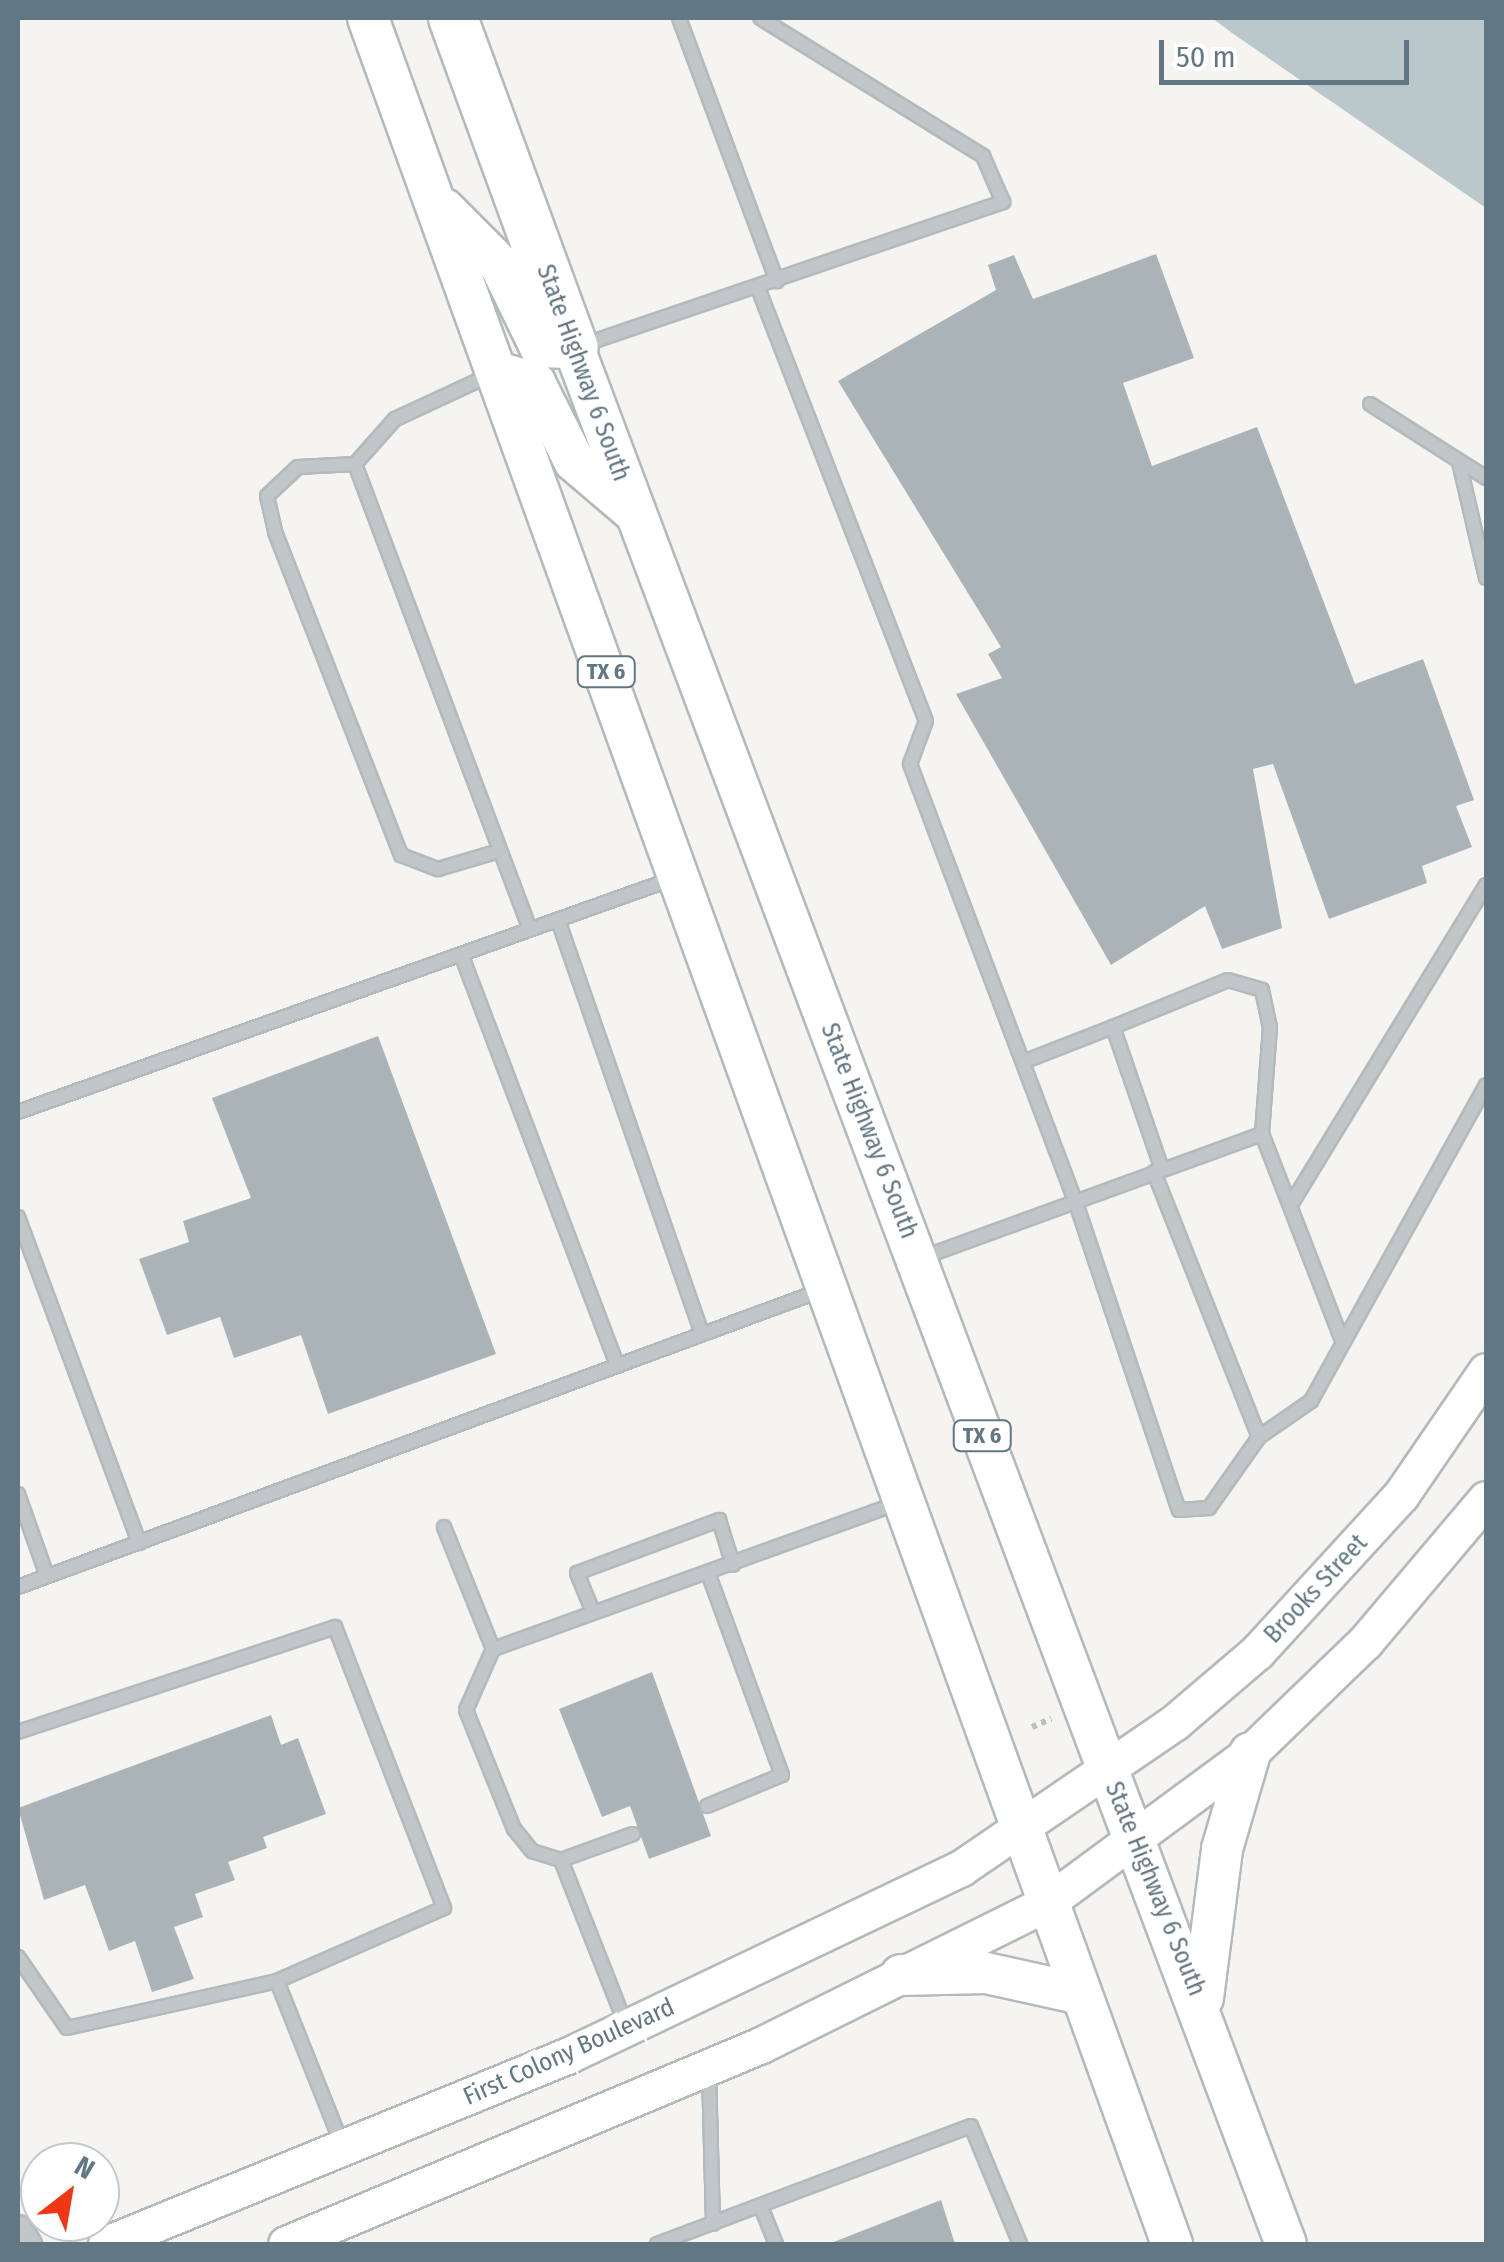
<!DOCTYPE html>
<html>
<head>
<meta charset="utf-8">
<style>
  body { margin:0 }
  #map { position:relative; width:1504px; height:2262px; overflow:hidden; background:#f5f4f0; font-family:"Fira Sans Condensed",sans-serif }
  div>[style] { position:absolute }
  .water>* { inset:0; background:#bac8cc }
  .building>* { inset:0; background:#aab4b8 }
  .path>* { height:6px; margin-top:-3px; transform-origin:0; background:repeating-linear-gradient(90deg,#bdbfc1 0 5px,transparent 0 10px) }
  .roads { filter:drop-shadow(2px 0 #b3babd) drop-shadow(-2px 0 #b3babd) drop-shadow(0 2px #b3babd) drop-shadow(0 -2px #b3babd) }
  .service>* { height:12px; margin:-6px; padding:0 6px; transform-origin:6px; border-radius:6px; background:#c1c6c8 }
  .minor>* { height:25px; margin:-12.5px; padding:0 12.5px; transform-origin:12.5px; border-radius:12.5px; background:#c1c6c8 }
  .secondary>* { height:35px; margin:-17.5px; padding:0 17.5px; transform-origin:17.5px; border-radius:17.5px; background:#fff }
  .primary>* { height:40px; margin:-20px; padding:0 20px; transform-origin:20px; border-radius:20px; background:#fff }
  .motorway>* { height:48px; margin:-24px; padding:0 24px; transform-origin:24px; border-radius:24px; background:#fff }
  span { translate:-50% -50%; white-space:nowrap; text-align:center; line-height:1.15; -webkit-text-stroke:10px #fff; paint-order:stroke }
  .shield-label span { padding:2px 8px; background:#fff; border:2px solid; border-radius:8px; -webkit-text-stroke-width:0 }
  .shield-label { font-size:22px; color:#617783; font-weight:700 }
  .street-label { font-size:25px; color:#617783 }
  .frame { position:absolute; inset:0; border:20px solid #617783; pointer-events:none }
  .north { position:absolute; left:20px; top:2142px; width:100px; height:100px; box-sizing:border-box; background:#fff; border:2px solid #c0c9cd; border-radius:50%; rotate:31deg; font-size:28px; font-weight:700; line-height:40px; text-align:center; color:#617783 }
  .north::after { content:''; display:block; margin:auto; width:35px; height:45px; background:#ef3716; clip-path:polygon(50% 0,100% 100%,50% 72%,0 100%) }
  .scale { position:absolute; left:1159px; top:40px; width:250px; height:45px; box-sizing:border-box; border:5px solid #617783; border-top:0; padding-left:12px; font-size:30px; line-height:35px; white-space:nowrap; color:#617783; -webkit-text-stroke:8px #fff; paint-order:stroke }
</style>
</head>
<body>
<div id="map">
  <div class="water">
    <div style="clip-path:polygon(1212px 18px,1486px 18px,1486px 208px,1232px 33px)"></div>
  </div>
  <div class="building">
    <div style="clip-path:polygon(1156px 254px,1194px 358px,1123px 383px,1152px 466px,1257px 427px,1355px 684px,1423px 659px,1474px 800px,1456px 806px,1472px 847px,1422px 866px,1427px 883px,1329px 919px,1273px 764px,1253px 769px,1282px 928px,1222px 949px,1205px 906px,1111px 965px,956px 694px,1002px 678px,988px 654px,1001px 647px,838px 381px,996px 290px,988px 265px,1014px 255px,1033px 299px)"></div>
    <div style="clip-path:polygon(378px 1036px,496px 1354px,328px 1414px,301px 1335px,234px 1358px,220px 1317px,167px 1335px,139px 1259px,189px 1242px,183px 1221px,251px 1198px,212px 1098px)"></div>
    <div style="clip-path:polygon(652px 1672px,711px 1836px,649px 1859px,630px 1806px,602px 1817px,559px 1709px)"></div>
    <div style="clip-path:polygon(271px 1715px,281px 1745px,298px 1738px,326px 1814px,263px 1837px,267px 1848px,228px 1862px,235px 1880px,195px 1894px,203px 1917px,174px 1927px,194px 1979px,152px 1992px,135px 1941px,109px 1951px,85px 1885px,44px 1900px,18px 1808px)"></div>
    <div style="clip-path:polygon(941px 2200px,955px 2244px,831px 2244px,831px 2243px)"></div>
  </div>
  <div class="path">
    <div style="left:1032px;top:1727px;width:21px;rotate:-23deg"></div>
  </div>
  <div class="roads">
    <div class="service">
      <div style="left:679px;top:18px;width:281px;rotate:69.6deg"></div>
      <div style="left:758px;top:288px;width:464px;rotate:68.8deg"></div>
      <div style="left:926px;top:721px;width:46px;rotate:110.4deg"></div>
      <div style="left:910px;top:764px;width:466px;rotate:69.3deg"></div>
      <div style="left:1075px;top:1200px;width:327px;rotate:71.5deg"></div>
      <div style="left:1179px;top:1510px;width:30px;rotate:-4deg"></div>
      <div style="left:1209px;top:1508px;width:87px;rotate:-54.8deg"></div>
      <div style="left:583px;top:345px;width:444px;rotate:-18.8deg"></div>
      <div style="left:1003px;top:202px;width:50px;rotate:-113.5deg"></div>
      <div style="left:983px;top:156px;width:262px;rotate:-148.2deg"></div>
      <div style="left:490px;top:375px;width:105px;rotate:155.1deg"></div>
      <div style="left:395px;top:419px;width:60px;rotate:131.6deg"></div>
      <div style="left:355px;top:464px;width:497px;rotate:69.4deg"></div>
      <div style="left:1370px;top:404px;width:138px;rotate:32.5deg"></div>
      <div style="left:1459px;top:462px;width:119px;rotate:76.9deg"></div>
      <div style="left:355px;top:464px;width:57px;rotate:177deg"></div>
      <div style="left:298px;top:467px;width:42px;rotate:136.9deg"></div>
      <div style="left:267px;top:496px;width:37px;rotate:77deg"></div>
      <div style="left:275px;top:532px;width:347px;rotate:68.7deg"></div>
      <div style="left:401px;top:855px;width:40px;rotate:21deg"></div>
      <div style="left:438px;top:869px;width:64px;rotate:-16.4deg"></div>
      <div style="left:558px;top:920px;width:437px;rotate:70.8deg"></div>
      <div style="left:461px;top:954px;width:439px;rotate:69.2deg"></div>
      <div style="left:1113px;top:1027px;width:124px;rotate:-22.2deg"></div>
      <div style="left:1228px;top:980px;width:35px;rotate:16deg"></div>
      <div style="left:1262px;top:990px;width:38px;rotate:78deg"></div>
      <div style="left:1270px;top:1027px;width:107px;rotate:94.3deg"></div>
      <div style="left:1262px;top:1134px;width:224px;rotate:68.8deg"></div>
      <div style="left:1023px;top:1062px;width:97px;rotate:-21.3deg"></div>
      <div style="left:1113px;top:1027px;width:150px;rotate:71deg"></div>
      <div style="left:18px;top:1112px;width:694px;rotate:-19.61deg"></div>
      <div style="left:1154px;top:1172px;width:285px;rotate:68.4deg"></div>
      <div style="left:1259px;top:1437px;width:63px;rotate:-34.7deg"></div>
      <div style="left:1311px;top:1401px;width:361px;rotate:-61deg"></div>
      <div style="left:1290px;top:1206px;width:376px;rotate:-58.6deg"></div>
      <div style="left:18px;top:1217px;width:348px;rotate:69.6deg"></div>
      <div style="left:921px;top:1258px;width:363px;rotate:-20deg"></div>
      <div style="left:18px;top:1494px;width:87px;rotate:70.5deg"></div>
      <div style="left:444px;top:1527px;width:131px;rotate:68.1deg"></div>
      <div style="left:18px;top:1587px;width:857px;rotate:-20.27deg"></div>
      <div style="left:593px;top:1612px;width:42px;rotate:-112.3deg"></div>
      <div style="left:577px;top:1573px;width:152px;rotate:-20.5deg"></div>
      <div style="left:719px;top:1520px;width:47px;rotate:72.7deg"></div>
      <div style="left:18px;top:1732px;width:334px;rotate:-18.3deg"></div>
      <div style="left:335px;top:1627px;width:301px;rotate:68.8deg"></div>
      <div style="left:444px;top:1908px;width:182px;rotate:156.4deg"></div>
      <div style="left:707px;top:1806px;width:81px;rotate:-22.5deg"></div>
      <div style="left:782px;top:1775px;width:213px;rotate:-110.1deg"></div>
      <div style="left:633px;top:1834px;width:77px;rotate:160.1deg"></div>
      <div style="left:561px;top:1860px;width:30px;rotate:-163deg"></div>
      <div style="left:532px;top:1851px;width:28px;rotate:-129deg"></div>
      <div style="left:514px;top:1829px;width:128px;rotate:-112deg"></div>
      <div style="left:466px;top:1710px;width:67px;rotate:-66.1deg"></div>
      <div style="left:493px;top:1649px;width:431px;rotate:-19.8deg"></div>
      <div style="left:561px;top:1860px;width:177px;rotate:68.5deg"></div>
      <div style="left:18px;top:1957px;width:86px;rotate:55.4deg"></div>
      <div style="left:67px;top:2028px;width:215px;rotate:-12.6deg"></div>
      <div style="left:277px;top:1981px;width:175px;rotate:68.3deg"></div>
      <div style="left:709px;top:2071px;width:153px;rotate:88.5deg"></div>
      <div style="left:761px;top:2207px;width:40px;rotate:68deg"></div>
      <div style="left:657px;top:2244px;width:335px;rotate:-20.6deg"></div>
      <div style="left:971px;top:2126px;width:128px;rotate:67.4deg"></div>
    </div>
    <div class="minor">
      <div style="left:18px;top:2228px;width:19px;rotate:58deg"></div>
    </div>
    <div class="secondary">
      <div style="left:106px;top:2244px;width:500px;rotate:-22.21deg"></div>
      <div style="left:569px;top:2055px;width:434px;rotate:-25.5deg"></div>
      <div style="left:961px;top:1868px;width:259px;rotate:-34.3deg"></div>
      <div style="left:1175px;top:1722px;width:108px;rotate:-40.5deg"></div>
      <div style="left:1257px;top:1652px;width:213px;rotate:-47.5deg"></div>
      <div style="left:1401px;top:1495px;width:150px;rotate:-55.6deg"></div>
      <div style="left:286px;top:2244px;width:515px;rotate:-22.73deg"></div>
      <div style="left:761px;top:2045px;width:317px;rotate:-26.4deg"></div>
      <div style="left:1045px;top:1904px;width:255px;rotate:-36.4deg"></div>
      <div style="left:1250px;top:1753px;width:160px;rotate:-44deg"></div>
      <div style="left:1365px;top:1642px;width:187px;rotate:-49.8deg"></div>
    </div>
    <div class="primary">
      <div style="left:368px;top:18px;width:2367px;rotate:70.14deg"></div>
      <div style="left:444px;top:209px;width:79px;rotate:45deg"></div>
      <div style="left:500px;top:265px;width:91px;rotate:64deg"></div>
      <div style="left:540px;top:347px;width:34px;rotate:2deg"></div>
      <div style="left:574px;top:348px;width:2025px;rotate:69.42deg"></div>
      <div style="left:497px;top:372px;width:40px;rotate:16deg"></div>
      <div style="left:535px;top:383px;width:87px;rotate:63.4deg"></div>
      <div style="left:574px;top:461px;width:79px;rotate:40.4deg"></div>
      <div style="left:901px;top:1975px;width:85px;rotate:-1.3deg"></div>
      <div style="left:986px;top:1973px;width:93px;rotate:12.4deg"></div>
      <div style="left:1203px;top:1998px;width:150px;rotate:-82.7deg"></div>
      <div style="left:1222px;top:1849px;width:100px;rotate:-73.7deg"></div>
    </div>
    <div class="motorway">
      <div style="left:453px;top:18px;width:351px;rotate:69.9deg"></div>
    </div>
  </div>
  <div class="shield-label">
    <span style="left:606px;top:672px">TX 6</span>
    <span style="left:982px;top:1436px">TX 6</span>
  </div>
  <div class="street-label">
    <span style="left:583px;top:373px;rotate:70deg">State Highway 6 South</span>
    <span style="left:869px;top:1131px;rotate:69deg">State Highway 6 South</span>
    <span style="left:1316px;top:1589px;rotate:-47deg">Brooks Street</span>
    <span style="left:1155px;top:1889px;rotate:68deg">State Highway 6 South</span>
    <span style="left:569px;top:2052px;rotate:-24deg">First Colony Boulevard</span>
  </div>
  <div class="frame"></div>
  <div class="north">N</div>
  <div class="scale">50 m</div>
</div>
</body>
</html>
